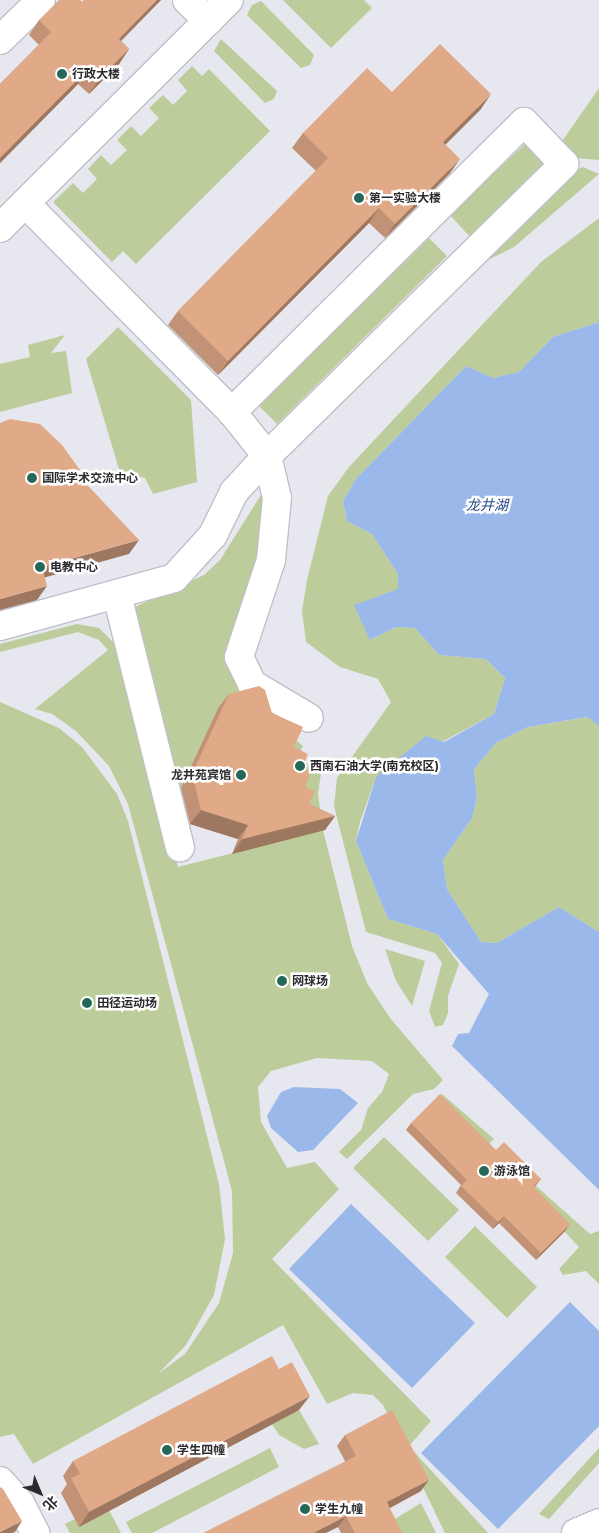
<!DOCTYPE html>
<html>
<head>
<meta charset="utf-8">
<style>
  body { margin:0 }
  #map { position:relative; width:599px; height:1533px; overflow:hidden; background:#e7e7ef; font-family:Inter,"Noto Sans SC",sans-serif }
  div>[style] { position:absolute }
  .green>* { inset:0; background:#bccd9b }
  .water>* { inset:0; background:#9ab8ea }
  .roads { filter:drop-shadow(1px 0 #bfc0c8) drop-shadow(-1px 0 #bfc0c8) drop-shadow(0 1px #bfc0c8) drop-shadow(0 -1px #bfc0c8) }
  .minor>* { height:28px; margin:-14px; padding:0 14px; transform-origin:14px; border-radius:14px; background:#fff }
  .wall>* { inset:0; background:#c19275 }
  .shaded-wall>* { inset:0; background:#9d775f }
  .building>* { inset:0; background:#e0aa88 }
  .dots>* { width:14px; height:14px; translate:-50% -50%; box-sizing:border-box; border:2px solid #fff; border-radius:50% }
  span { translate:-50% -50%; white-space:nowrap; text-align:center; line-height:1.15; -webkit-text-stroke:5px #fff; paint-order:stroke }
  .poi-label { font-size:12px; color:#2c2c30; font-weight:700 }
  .left { translate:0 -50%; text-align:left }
  .right { translate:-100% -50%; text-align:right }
  .water-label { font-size:14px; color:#284b87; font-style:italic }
  .north { position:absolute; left:15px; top:1468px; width:50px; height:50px; -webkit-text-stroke:4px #fff; paint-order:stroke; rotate:135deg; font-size:14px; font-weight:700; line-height:20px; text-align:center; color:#2c2c30 }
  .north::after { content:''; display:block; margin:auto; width:18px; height:22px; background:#2c2c30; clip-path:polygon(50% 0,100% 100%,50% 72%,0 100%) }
</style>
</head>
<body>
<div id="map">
  <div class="green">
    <div style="clip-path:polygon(283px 0,364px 0,372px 8px,331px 48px)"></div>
    <div style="clip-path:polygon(261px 1px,314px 55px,310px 65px,301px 68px,247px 15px,252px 5px)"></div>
    <div style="clip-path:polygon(221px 39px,277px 91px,274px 99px,265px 103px,214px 51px)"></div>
    <div style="clip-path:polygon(192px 66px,202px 76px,209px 69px,270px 131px,136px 264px,123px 251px,112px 262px,53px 202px,73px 183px,83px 193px,97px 179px,88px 169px,101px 155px,111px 165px,127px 150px,117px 140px,131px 126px,141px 136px,159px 118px,149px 108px,163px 95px,173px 105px,187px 91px,178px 80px)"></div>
    <div style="clip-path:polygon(599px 88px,599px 160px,552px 156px)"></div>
    <div style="clip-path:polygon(527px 142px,548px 163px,471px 238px,450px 215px)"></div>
    <div style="clip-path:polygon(583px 167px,599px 174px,514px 247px,482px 263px,569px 173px)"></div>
    <div style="clip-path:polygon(599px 218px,599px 322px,553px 337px,519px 372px,493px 378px,466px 366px,356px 479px,343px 501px,347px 521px,372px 534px,398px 574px,398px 589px,370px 640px,396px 627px,415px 628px,439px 655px,486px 659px,505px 678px,494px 714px,376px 777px,360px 822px,356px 841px,388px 919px,437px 934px,459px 964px,448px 996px,448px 1013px,443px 1025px,435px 1027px,429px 1011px,442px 963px,435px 953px,366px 932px,334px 806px,337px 778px,391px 702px,378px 679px,340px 667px,306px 642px,302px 611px,307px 580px,328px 496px,349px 467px,541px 262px)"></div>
    <div style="clip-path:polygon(429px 238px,447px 256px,277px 424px,259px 406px)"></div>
    <div style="clip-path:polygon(118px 327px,191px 400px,197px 482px,153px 494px,145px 478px,132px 475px,122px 479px,86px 359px)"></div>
    <div style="clip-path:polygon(65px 335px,51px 353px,66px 351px,72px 393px,0 412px,0 364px,30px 357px,28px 345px)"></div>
    <div style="clip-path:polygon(261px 495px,267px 497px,249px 694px,218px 708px,179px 793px,139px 659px,135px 607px,204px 575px,220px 560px)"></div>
    <div style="clip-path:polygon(77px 624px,99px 628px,125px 654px,178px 867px,300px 836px,291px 736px,303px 746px,297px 757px,321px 773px,318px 794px,323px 830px,352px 946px,367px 983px,390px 1018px,443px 1080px,434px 1089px,413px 1094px,347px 1159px,339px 1152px,361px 1130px,368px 1108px,382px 1092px,389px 1074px,372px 1061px,317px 1058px,271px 1071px,258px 1087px,261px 1122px,287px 1168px,315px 1162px,339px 1189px,272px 1259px,431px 1421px,409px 1446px,488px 1533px,445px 1533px,383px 1405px,373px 1395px,353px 1393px,327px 1404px,283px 1325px,33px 1464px,14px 1434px,0 1437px,0 702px,59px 728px,82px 747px,117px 794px,128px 821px,219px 1184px,225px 1239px,214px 1295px,186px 1345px,158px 1374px,185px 1354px,219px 1303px,233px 1253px,232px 1191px,128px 804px,109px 766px,76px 731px,52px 714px,35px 709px,108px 650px,99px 640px,78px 632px,0 652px,0 644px)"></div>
    <div style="clip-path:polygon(588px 717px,599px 726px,599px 932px,559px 907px,497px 943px,481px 942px,447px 889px,443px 860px,472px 818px,477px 798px,474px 769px,496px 743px,528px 727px)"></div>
    <div style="clip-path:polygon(385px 949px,425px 961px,412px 1006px,396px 981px)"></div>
    <div style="clip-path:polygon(442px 1094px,494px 1139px,483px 1150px,435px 1101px)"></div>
    <div style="clip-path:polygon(384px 1137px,459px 1210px,428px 1241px,353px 1168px)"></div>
    <div style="clip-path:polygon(536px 1186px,590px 1234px,599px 1231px,599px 1284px,586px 1271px,563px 1275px,559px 1269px,579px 1247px,528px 1193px)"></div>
    <div style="clip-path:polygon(475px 1226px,537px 1287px,507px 1318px,445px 1257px)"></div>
    <div style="clip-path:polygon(299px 1410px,319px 1444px,304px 1449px,279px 1435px,272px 1424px)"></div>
    <div style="clip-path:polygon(270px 1448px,279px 1467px,152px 1533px,132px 1533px,126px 1522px)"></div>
    <div style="clip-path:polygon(599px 1448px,599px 1463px,549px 1519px,539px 1514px)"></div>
    <div style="clip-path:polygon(421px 1503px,436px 1533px,389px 1533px,385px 1525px)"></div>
    <div style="clip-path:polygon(109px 1510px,121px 1533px,70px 1533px,65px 1524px,75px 1519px,79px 1526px)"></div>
  </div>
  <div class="water">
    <div style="clip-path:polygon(599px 322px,599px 726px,587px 717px,528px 727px,496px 743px,474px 769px,477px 798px,472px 818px,443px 860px,447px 889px,481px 942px,497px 943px,559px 907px,599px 932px,599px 1190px,452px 1046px,458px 1034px,469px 1033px,489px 994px,437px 934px,388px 919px,356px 841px,376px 777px,426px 736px,444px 742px,494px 714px,505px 678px,486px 659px,439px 655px,415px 628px,396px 627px,370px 640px,354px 605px,398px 589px,398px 574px,372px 534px,347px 521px,343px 501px,356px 479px,466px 366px,493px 378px,519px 372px,553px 337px)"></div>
    <div style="clip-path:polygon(294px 1087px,340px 1089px,358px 1103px,313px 1150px,298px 1152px,271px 1128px,267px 1116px,281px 1092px)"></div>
    <div style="clip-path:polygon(351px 1204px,475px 1323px,412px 1388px,289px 1269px)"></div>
    <div style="clip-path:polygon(570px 1302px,599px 1331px,599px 1426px,498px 1529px,421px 1453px)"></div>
  </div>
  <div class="roads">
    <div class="minor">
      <div style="left:187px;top:0;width:30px;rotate:45deg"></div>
      <div style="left:0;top:40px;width:57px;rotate:-44.3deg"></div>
      <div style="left:25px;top:203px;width:294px;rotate:45.3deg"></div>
      <div style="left:232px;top:412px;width:56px;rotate:51.5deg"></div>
      <div style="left:267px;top:456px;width:43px;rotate:76.6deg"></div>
      <div style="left:277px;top:498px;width:62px;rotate:95.5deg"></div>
      <div style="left:271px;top:560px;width:102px;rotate:108.3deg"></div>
      <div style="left:239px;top:657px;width:30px;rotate:64deg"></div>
      <div style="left:252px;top:684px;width:66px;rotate:30.8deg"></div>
      <div style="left:0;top:228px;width:323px;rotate:-44.9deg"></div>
      <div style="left:117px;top:595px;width:260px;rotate:76deg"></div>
      <div style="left:0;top:626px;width:180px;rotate:-15.4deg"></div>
      <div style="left:174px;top:578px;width:58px;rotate:-47.8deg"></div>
      <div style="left:213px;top:535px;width:48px;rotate:-64deg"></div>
      <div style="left:234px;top:492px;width:49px;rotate:-47.5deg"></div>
      <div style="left:267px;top:456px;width:417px;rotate:-44.5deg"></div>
      <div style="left:564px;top:164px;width:58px;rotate:-133.6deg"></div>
      <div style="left:524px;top:122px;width:412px;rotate:135.2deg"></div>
      <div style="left:0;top:1481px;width:30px;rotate:48deg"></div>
      <div style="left:20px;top:1503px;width:34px;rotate:63deg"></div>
      <div style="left:576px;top:1533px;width:25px;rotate:-23deg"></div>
    </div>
  </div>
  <div class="wall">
    <div style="clip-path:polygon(84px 0,161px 0,121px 41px,129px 49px,119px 64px,89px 94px,78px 84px,0 163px,0 84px,39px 45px,29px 35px,39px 20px,82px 2px)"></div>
    <div style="clip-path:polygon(392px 92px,481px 109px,445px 145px,450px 173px,385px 238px,369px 223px,218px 375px,168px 325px,178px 311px,316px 171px,292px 148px,303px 133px)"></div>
    <div style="clip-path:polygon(229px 694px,272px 713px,294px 747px,302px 768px,309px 804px,335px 816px,325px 830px,232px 854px,238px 839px,190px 824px,181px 788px,218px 708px)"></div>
    <div style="clip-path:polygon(411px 1123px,496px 1150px,541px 1179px,534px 1188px,565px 1231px,536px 1260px,499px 1223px,493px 1229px,456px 1193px,461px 1185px,406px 1130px)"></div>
    <div style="clip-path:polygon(299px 1410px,79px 1527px,61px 1493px,67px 1484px,63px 1476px,73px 1461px)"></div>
    <div style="clip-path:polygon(345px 1435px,421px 1491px,389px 1508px,402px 1533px,341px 1533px,338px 1527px,345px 1461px,337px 1446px)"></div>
  </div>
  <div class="shaded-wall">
    <div style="clip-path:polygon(157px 0,161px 0,109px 53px,119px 39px)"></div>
    <div style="clip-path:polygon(129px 49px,119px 64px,89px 94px,99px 79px)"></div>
    <div style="clip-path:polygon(88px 69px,78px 84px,0 163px,0 158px)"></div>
    <div style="clip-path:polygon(491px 94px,481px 109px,433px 157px,443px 142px)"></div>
    <div style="clip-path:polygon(460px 159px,450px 173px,385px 238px,395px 224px)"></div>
    <div style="clip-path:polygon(379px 208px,369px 223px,218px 375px,228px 361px)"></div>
    <div style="clip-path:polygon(139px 540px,129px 554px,32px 581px,42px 567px)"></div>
    <div style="clip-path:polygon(47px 586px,37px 600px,0 610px,0 599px)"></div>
    <div style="clip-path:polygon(201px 810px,248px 825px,238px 839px,190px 824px)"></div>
    <div style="clip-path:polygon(335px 816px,325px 830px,232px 854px,242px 839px)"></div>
    <div style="clip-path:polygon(504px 1216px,499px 1223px,493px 1229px,498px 1222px)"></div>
    <div style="clip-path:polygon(570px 1224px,565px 1231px,536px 1260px,541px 1253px)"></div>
    <div style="clip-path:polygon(310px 1396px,299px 1410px,79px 1527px,89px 1512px)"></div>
    <div style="clip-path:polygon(429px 1480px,421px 1491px,379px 1514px,387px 1502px)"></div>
    <div style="clip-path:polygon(346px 1516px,338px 1527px,326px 1533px,313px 1533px)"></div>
    <div style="clip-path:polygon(22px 1521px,15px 1532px,12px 1533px,0 1533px,0 1532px)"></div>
  </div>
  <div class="building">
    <div style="clip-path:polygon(59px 0,80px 0,82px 2px,84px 0,157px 0,119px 39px,129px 49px,99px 79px,88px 69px,0 158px,0 84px,51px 32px,39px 20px)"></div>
    <div style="clip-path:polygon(440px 44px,491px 94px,443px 142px,460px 159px,395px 224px,379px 208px,228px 361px,178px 311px,328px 158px,303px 133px,367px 68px,392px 92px)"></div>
    <div style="clip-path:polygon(10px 419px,40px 424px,62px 445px,80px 470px,77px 474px,139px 540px,42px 567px,47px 586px,0 599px,0 423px)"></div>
    <div style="clip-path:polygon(259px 686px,265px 690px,272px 713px,303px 727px,294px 747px,308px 754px,302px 768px,311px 772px,305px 787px,315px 791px,309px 804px,335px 816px,242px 839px,248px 825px,201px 810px,192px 774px,229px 694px)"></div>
    <div style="clip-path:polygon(440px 1094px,496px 1150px,504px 1142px,541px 1179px,533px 1186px,570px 1224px,541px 1253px,504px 1216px,498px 1222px,461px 1186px,467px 1180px,411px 1123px)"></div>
    <div style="clip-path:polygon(272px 1356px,279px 1369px,292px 1362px,310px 1396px,89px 1512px,71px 1478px,80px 1474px,73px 1461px)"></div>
    <div style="clip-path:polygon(392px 1410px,429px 1480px,387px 1502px,402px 1533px,355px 1533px,346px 1516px,313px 1533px,203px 1533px,356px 1456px,345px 1435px)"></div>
    <div style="clip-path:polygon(0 1487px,3px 1489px,22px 1521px,0 1532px)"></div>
  </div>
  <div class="dots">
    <div style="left:62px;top:74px;background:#256858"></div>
    <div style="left:359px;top:198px;background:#256858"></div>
    <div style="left:32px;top:478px;background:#256858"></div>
    <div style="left:40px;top:567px;background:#256858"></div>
    <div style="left:300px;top:766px;background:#256858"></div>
    <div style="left:241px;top:775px;background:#256858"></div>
    <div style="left:282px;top:981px;background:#256858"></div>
    <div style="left:87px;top:1003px;background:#256858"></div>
    <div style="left:484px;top:1171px;background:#256858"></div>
    <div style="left:167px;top:1450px;background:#256858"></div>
    <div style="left:305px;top:1509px;background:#256858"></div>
  </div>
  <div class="poi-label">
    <span class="left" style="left:72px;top:74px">行政大楼</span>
    <span class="left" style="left:369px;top:198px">第一实验大楼</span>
    <span class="left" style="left:42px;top:478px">国际学术交流中心</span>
    <span class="left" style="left:50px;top:567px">电教中心</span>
    <span class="left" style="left:310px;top:766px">西南石油大学(南充校区)</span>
    <span class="right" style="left:231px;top:775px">龙井苑宾馆</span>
    <span class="left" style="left:292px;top:981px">网球场</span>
    <span class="left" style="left:97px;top:1003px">田径运动场</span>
    <span class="left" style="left:494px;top:1171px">游泳馆</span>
    <span class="left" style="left:177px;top:1450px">学生四幢</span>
    <span class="left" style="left:315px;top:1509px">学生九幢</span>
  </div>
  <div class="water-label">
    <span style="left:487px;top:505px">龙井湖</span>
  </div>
  <div class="north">北</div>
</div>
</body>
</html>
